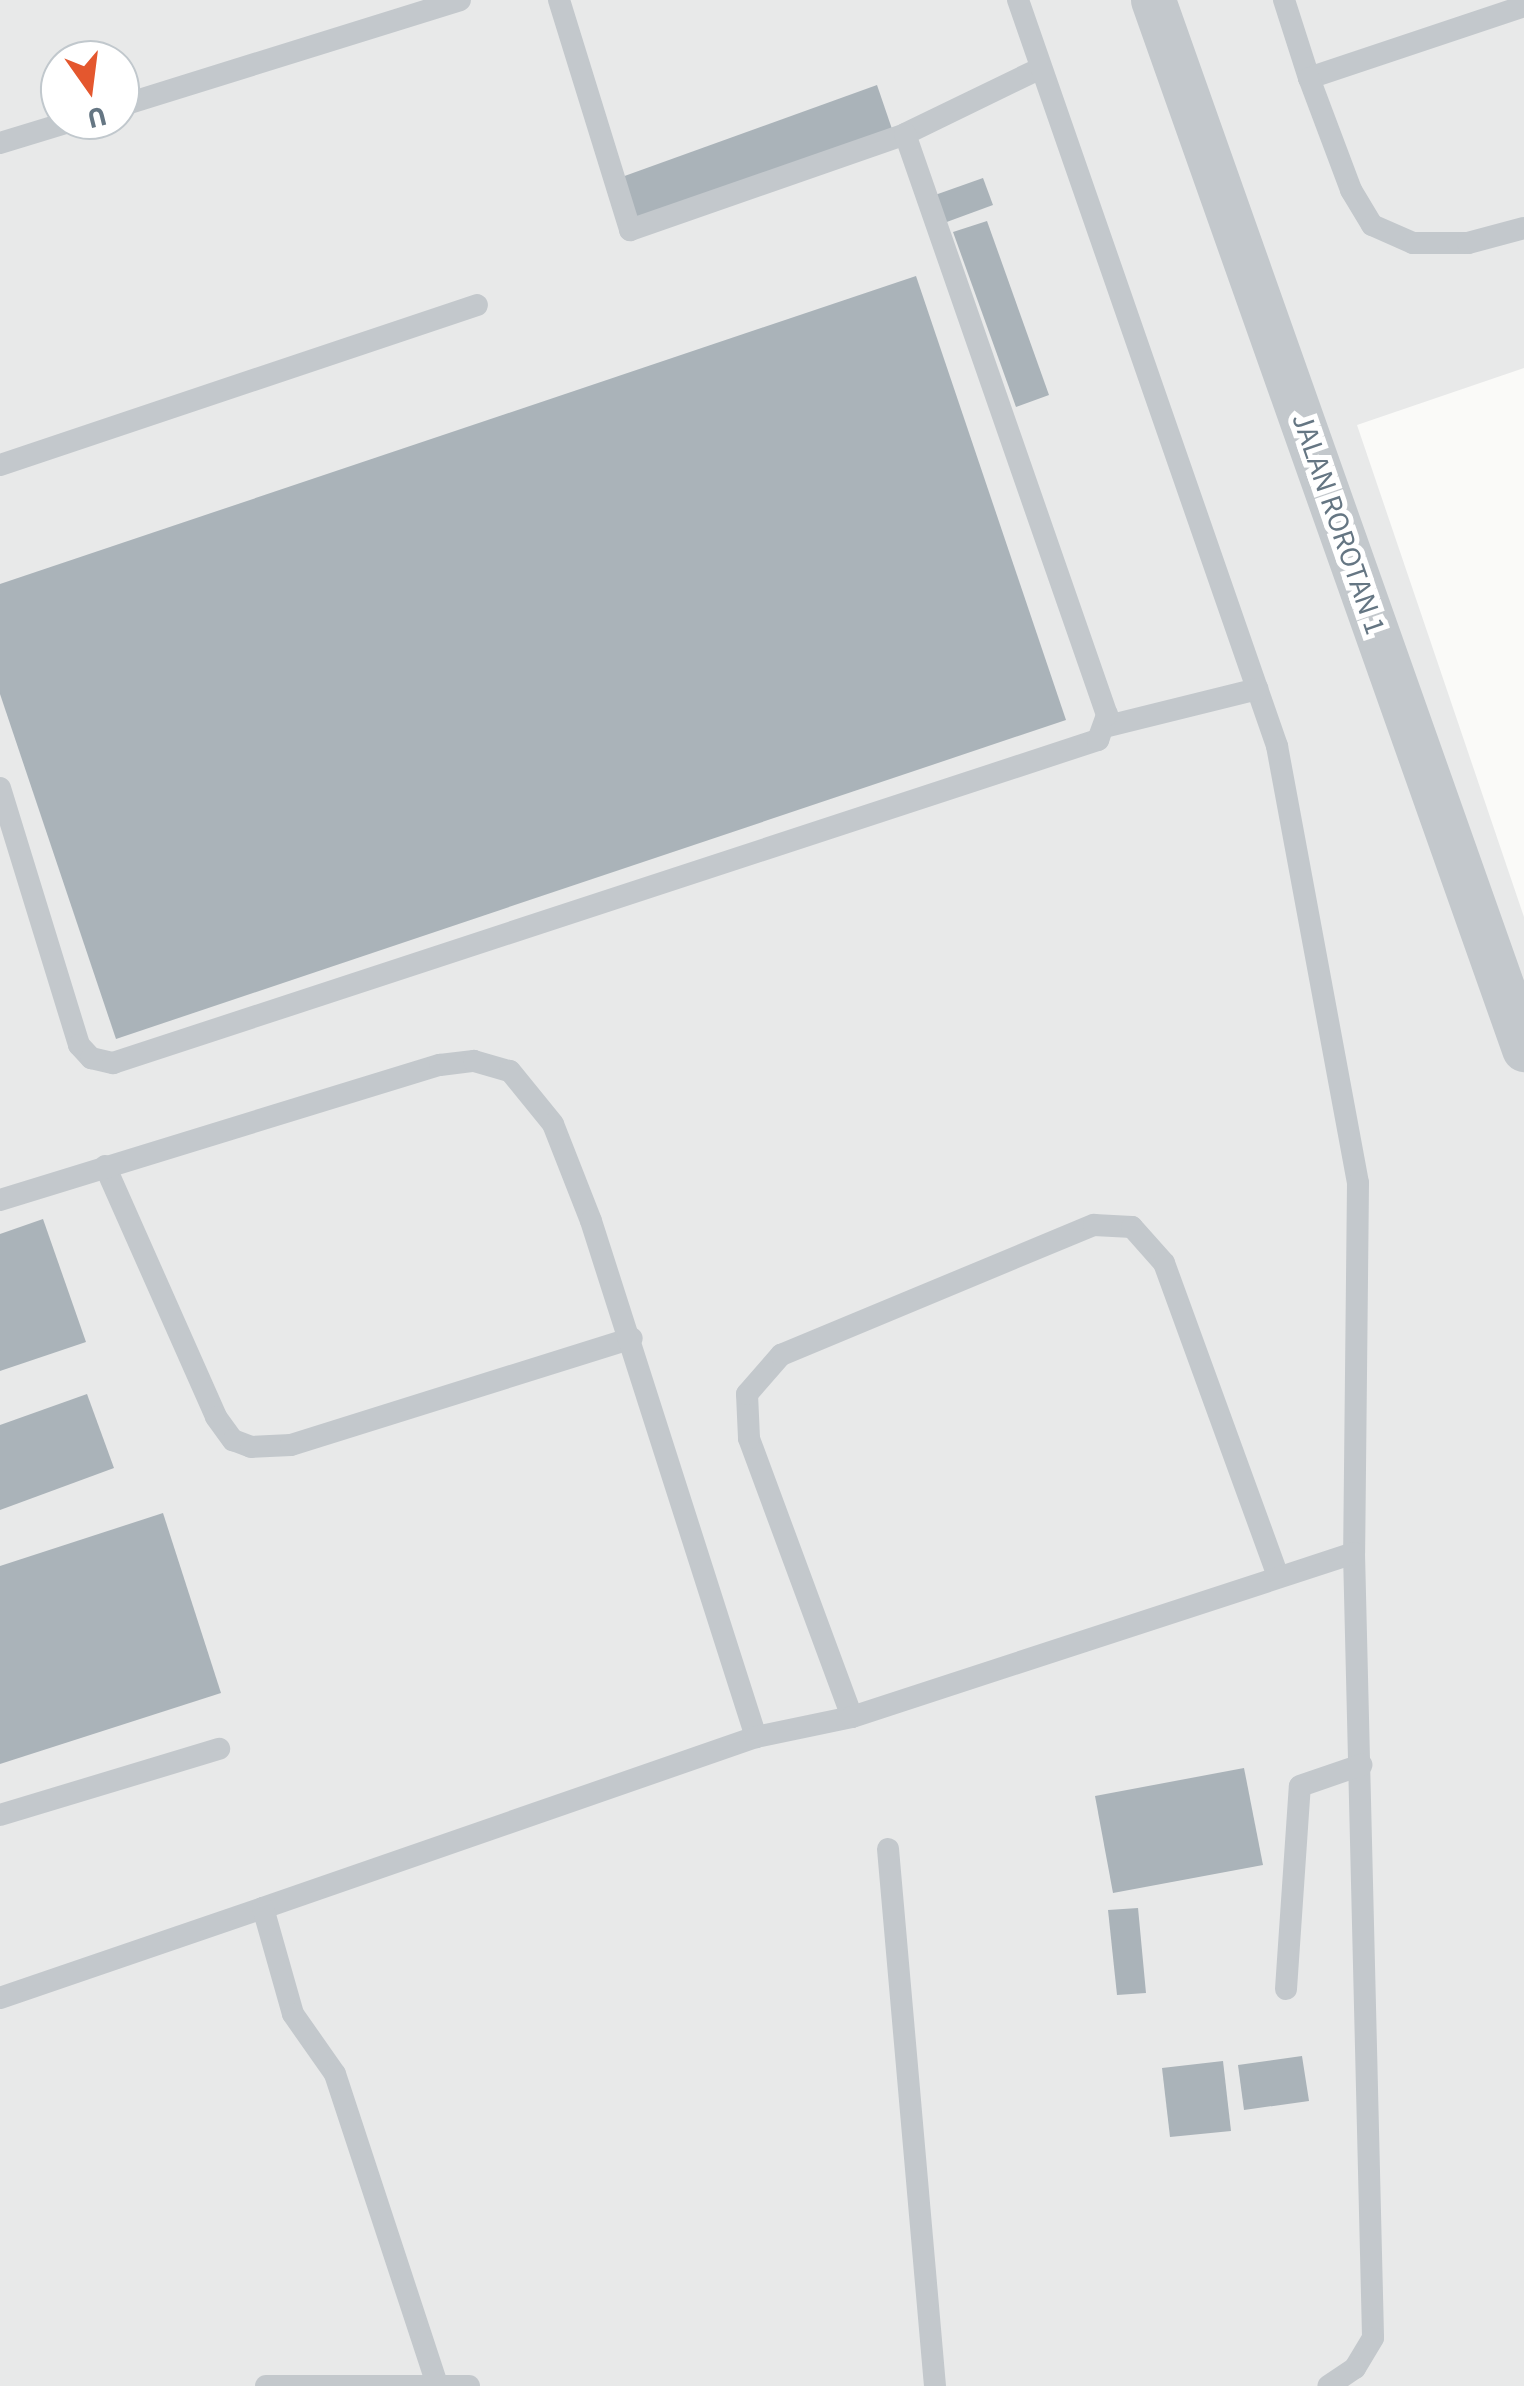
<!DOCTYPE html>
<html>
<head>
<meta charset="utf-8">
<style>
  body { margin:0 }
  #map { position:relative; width:1524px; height:2386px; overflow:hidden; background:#fafaf8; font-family:"Source Sans 3",sans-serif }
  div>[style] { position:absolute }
  .built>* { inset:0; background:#e8e9e9 }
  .building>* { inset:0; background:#aab3b9 }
  .service>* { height:22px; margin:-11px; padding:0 11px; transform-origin:11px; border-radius:11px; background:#c3c8cc }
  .minor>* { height:45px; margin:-22.5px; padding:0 22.5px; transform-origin:22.5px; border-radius:22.5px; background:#c3c8cc }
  span { translate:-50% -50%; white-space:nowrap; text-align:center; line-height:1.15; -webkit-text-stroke:10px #fff; paint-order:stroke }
  .street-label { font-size:30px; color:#657683 }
  .north { position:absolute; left:40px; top:40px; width:100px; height:100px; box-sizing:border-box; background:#fff; border:2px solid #c1c8cd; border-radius:50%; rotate:166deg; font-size:28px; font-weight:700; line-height:40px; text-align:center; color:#657683 }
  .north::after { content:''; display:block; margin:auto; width:35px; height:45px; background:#e4572e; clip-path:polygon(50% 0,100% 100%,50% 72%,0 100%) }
</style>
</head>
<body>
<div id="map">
  <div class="built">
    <div style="clip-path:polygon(evenodd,0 0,1524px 0,1524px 368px,1357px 425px,1524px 917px,1524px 2386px,0 2386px,0 0,60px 60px,120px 60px,120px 120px,60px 120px,60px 60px)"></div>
  </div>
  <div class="building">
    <div style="clip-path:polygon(877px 85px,892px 129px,635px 221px,619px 178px)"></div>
    <div style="clip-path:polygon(983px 178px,993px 205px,944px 223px,935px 195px)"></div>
    <div style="clip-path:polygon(987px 221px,1049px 395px,1016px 407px,953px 232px)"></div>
    <div style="clip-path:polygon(916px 276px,1066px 720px,116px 1039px,0 694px,0 584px)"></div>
    <div style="clip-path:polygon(43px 1219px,86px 1342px,0 1371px,0 1234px)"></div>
    <div style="clip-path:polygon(87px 1394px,114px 1468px,0 1510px,0 1425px)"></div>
    <div style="clip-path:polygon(163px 1513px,221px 1693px,0 1764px,0 1566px)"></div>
    <div style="clip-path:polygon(1244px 1768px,1263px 1865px,1113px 1893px,1095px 1796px)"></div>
    <div style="clip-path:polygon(1138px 1908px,1146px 1993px,1117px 1995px,1108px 1910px)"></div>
    <div style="clip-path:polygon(1302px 2056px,1309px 2101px,1244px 2110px,1238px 2065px)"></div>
    <div style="clip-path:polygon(1223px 2061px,1231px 2131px,1170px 2137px,1162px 2068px)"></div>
  </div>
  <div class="service">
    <div style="left:559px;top:0;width:241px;rotate:72.8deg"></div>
    <div style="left:630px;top:230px;width:291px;rotate:-19.2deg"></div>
    <div style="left:905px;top:134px;width:151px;rotate:-25.9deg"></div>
    <div style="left:1018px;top:0;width:790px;rotate:70.85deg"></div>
    <div style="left:1277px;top:746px;width:444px;rotate:79.5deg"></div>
    <div style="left:1358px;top:1183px;width:370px;rotate:90.6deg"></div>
    <div style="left:1354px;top:1553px;width:785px;rotate:88.61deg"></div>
    <div style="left:1373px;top:2338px;width:35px;rotate:121deg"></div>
    <div style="left:1355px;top:2368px;width:32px;rotate:146deg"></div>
    <div style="left:1284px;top:0;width:82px;rotate:72.2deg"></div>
    <div style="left:1309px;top:78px;width:227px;rotate:-18.5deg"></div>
    <div style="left:1309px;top:78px;width:120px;rotate:69.4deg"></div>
    <div style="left:1351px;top:190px;width:41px;rotate:59deg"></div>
    <div style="left:1372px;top:225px;width:45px;rotate:23.7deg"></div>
    <div style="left:1413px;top:243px;width:55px"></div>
    <div style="left:1468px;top:243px;width:58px;rotate:-15deg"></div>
    <div style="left:120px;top:106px;width:356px;rotate:-17.3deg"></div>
    <div style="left:0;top:143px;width:78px;rotate:-17deg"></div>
    <div style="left:0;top:465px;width:503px;rotate:-18.54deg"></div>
    <div style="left:1108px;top:726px;width:154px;rotate:-13.9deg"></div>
    <div style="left:0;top:788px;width:269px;rotate:72.9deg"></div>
    <div style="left:79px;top:1045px;width:18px;rotate:47deg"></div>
    <div style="left:91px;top:1058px;width:23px;rotate:13deg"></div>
    <div style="left:113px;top:1063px;width:1037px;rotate:-18.16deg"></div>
    <div style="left:1098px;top:740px;width:27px;rotate:-70deg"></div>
    <div style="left:1107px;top:715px;width:615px;rotate:-109.17deg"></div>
    <div style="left:105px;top:1166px;width:274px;rotate:66.1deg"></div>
    <div style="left:216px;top:1417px;width:29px;rotate:54deg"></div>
    <div style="left:233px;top:1440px;width:19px;rotate:21deg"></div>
    <div style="left:251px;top:1447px;width:40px;rotate:-2.9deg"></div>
    <div style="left:291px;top:1445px;width:357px;rotate:-17.4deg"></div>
    <div style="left:0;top:1200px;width:460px;rotate:-17.1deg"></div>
    <div style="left:440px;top:1065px;width:34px;rotate:-7deg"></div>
    <div style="left:474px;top:1061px;width:37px;rotate:16deg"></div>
    <div style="left:510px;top:1071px;width:68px;rotate:50.9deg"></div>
    <div style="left:553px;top:1124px;width:104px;rotate:68.6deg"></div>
    <div style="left:591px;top:1221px;width:542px;rotate:72.27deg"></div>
    <div style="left:852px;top:1717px;width:297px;rotate:-110.3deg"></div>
    <div style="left:749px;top:1438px;width:44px;rotate:-92.6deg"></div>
    <div style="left:747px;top:1394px;width:52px;rotate:-48.9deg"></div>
    <div style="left:781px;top:1355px;width:339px;rotate:-22.6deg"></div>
    <div style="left:1094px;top:1225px;width:38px;rotate:3deg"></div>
    <div style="left:1132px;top:1227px;width:48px;rotate:48.4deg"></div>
    <div style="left:1164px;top:1263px;width:333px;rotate:70deg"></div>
    <div style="left:0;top:1815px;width:229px;rotate:-16.8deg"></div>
    <div style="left:888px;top:1849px;width:539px;rotate:85deg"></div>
    <div style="left:263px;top:1908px;width:522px;rotate:-19.13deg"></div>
    <div style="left:756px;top:1737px;width:98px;rotate:-11.8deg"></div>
    <div style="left:852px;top:1717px;width:528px;rotate:-18.09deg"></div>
    <div style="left:1286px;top:1989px;width:203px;rotate:-86.1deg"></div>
    <div style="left:1300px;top:1786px;width:65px;rotate:-19deg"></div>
    <div style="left:0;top:1998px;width:278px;rotate:-18.9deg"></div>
    <div style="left:263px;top:1908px;width:110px;rotate:74.2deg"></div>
    <div style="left:293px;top:2014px;width:73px;rotate:55deg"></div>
    <div style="left:335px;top:2074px;width:327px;rotate:71.8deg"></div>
    <div style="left:266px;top:2386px;width:203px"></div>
  </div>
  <div class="minor">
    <div style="left:1153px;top:0;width:1113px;rotate:70.52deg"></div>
  </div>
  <div class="street-label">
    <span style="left:1338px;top:524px;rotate:71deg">JALAN ROROTAN 1</span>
  </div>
  <div class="north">U</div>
</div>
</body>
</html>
